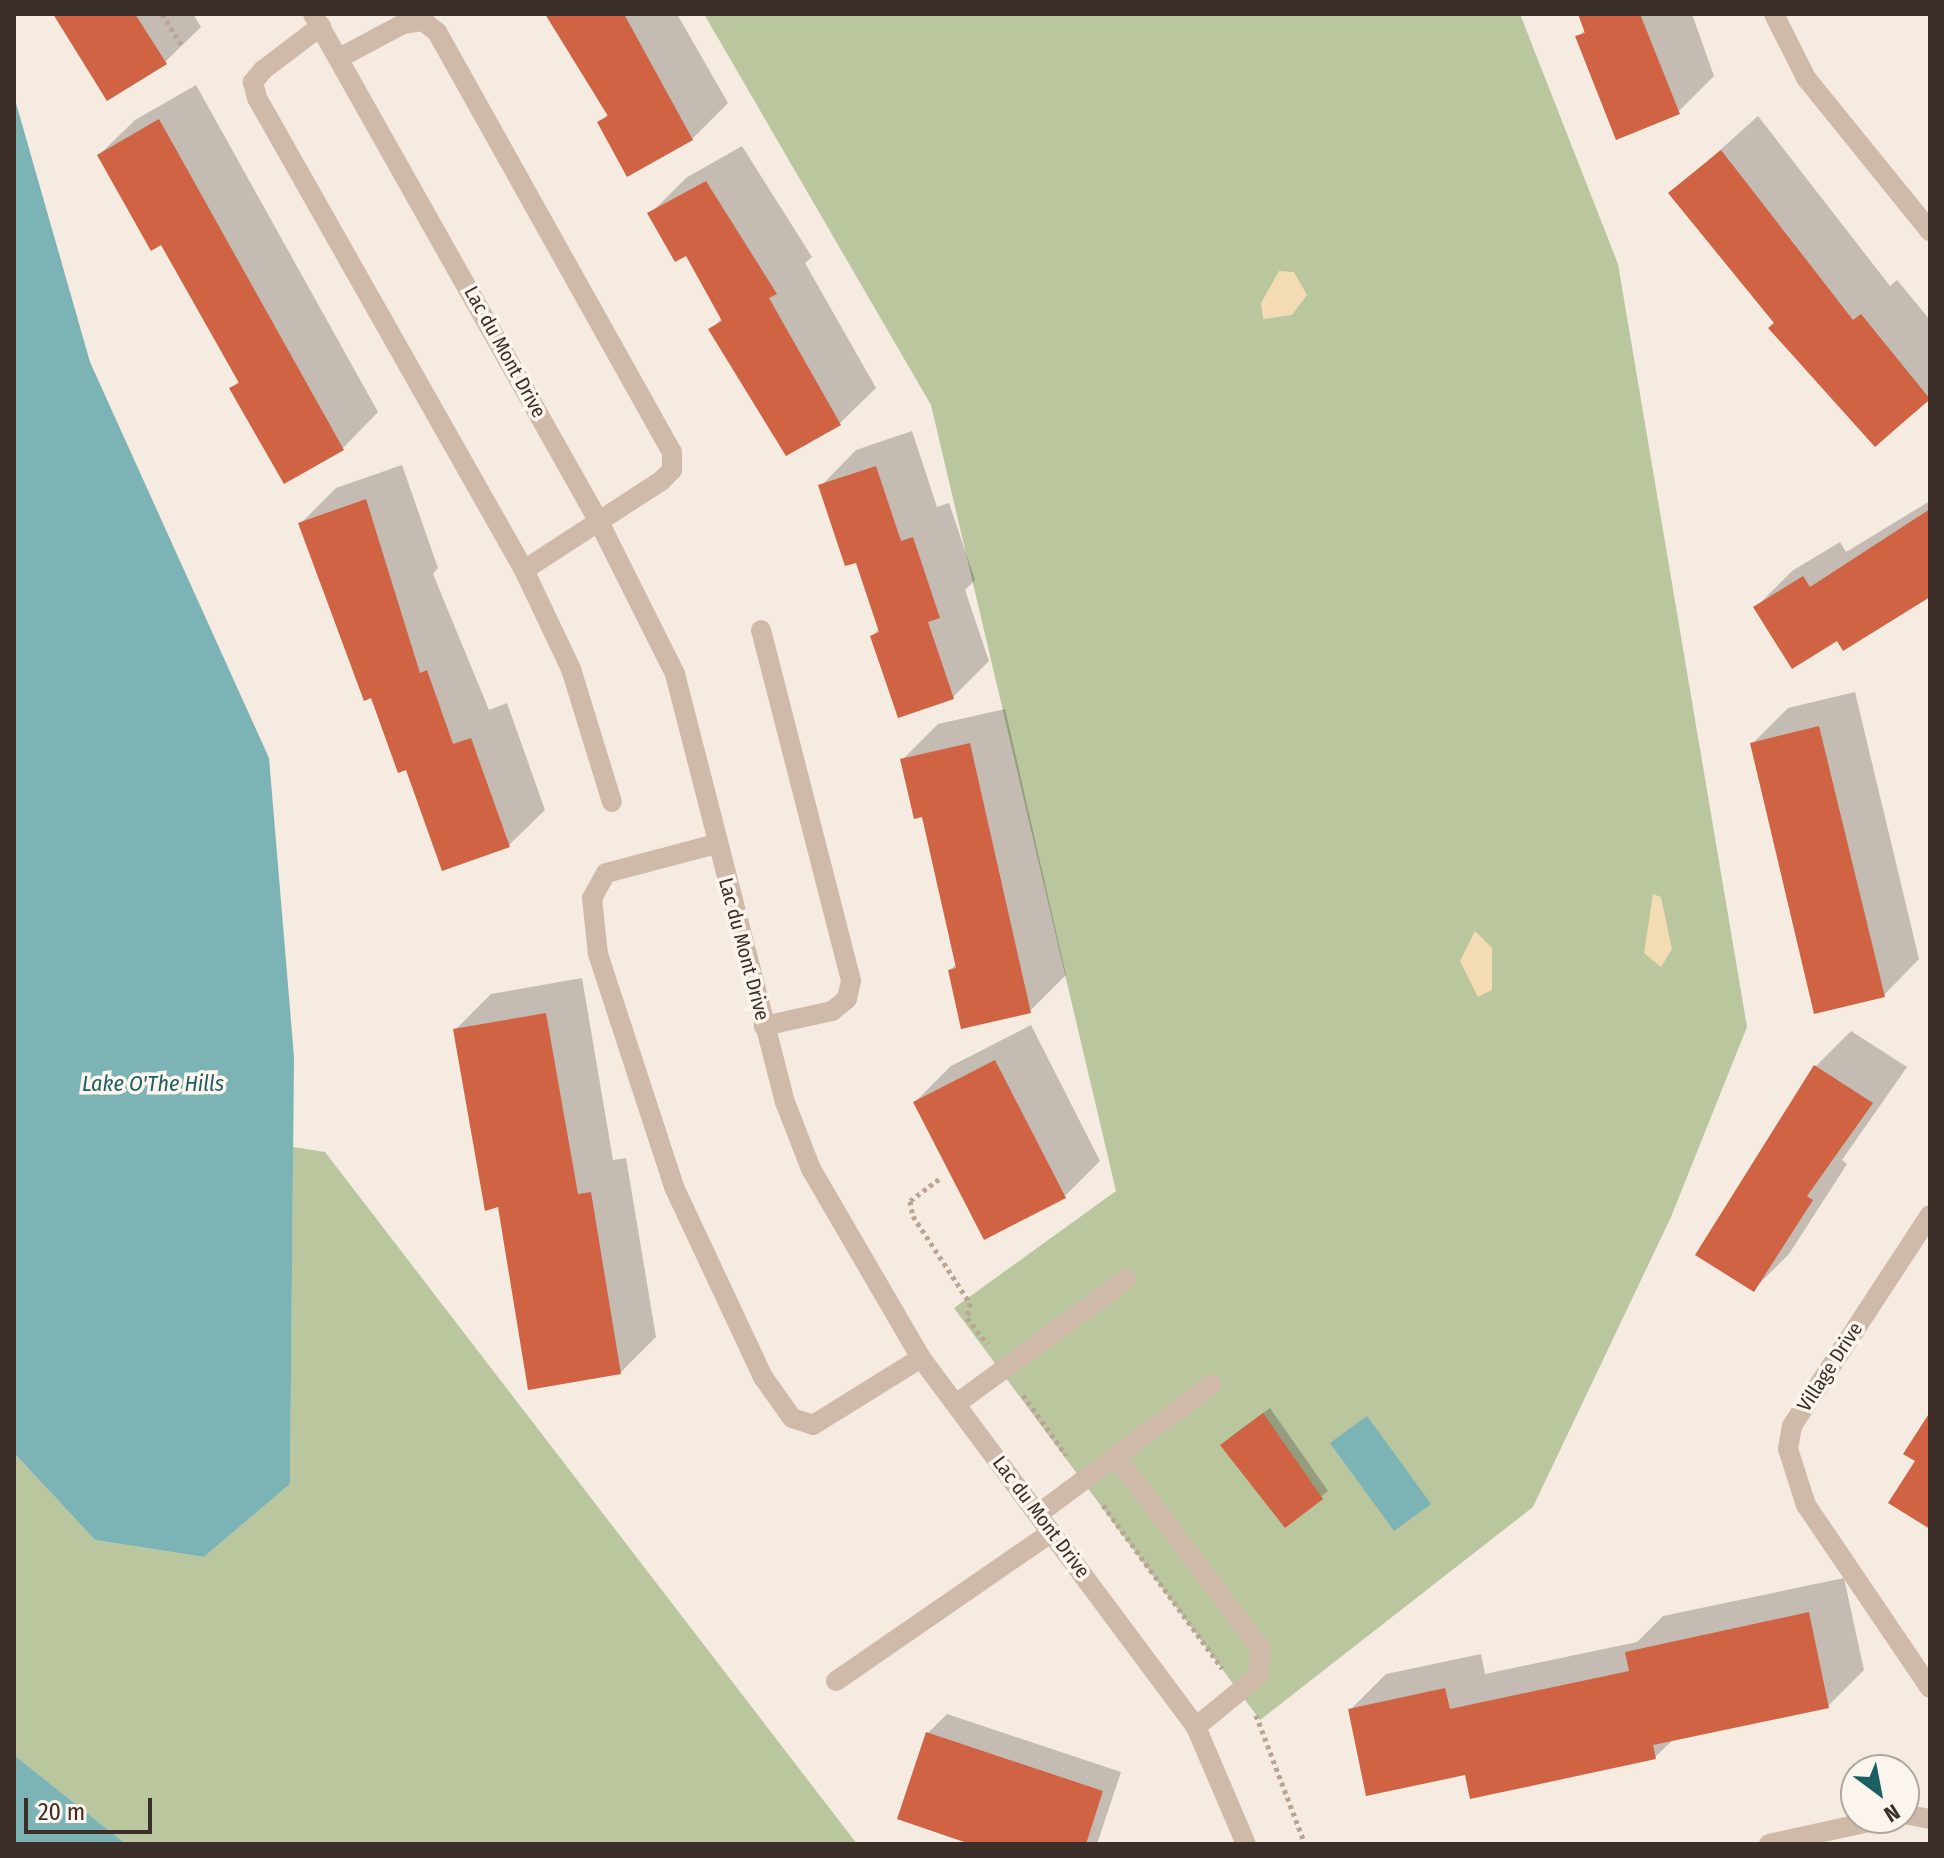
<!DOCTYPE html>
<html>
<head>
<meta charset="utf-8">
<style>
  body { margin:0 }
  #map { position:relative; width:1944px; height:1858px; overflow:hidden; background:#f5ebe0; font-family:"Fira Sans Condensed",sans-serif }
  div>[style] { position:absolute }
  .green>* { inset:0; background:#b9c69e }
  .sand>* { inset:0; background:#f3dcb4 }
  .water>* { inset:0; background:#7cb4b5 }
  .shadow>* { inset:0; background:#0003 }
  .building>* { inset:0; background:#d06343 }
  .path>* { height:5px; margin-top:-2.5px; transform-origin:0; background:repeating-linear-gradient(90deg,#bba494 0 4px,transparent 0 8px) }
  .minor>* { height:20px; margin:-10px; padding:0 10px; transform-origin:10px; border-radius:10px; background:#cfbaaa }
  span { translate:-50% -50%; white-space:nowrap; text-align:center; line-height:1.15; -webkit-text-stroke:7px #fcf5ed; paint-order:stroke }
  .street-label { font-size:20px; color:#3c2f2a }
  .water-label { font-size:22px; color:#1b5f62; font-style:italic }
  .frame { position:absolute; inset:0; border:16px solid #3c2f2a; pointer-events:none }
  .north { position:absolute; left:1840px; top:1754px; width:80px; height:80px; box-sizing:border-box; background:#fcf5ed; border:2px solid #afa69f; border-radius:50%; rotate:148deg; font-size:22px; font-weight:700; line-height:32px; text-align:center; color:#3c2f2a }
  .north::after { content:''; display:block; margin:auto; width:28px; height:36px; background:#1b5f62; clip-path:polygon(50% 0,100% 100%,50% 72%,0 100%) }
  .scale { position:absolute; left:24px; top:1798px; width:128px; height:36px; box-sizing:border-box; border:4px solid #3c2f2a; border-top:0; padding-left:10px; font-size:24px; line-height:28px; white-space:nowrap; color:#3c2f2a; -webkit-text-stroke:6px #fcf5ed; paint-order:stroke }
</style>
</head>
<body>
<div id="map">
  <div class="green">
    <div style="clip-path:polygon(704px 14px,1520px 14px,1618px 264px,1747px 1027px,1671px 1217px,1533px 1507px,1260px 1720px,954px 1308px,1116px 1191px,931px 405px)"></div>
    <div style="clip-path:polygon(293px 1147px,325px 1152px,857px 1844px,126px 1844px,14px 1755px,14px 1453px,95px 1540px,204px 1557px,290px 1484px)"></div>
  </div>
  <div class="sand">
    <div style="clip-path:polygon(1279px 271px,1294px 272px,1307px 295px,1292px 315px,1263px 319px,1261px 303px)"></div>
    <div style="clip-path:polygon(1653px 894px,1661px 897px,1672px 949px,1661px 967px,1644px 953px)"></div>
    <div style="clip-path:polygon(1475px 931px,1492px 948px,1492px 990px,1478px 997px,1460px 961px)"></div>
  </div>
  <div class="water">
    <div style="clip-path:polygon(14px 96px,90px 362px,269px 758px,294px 1057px,290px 1484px,204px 1557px,95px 1540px,14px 1453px)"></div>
    <div style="clip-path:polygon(1367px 1416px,1431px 1504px,1394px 1531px,1330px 1443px)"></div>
    <div style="clip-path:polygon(14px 1755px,126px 1844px,14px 1844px)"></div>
  </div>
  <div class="shadow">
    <div style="clip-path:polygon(55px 14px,193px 14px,201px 27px,165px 62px)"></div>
    <div style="clip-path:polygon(554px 14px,677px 14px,728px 103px,692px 139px,600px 122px,609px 113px)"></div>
    <div style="clip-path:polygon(1579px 14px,1692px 14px,1714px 76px,1678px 112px,1578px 37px,1586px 29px)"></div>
    <div style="clip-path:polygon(196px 85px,378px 412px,343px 448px,232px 388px,240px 380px,161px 243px,99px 155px,135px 120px)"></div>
    <div style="clip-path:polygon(1758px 116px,1890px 286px,1897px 280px,1930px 320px,1930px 400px,1875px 445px,1671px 194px)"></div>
    <div style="clip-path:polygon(742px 146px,812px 257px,805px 263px,876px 388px,840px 423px,711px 329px,723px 317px,686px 253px,650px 214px,686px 178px)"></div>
    <div style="clip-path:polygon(912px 431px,937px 507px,949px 503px,975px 580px,965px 590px,989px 661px,953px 697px,872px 636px,880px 628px,857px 560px,821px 486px,856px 450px)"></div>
    <div style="clip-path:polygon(402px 465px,438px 568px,433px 574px,489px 710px,507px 703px,545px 810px,509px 845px,407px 768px,300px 524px,336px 488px)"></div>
    <div style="clip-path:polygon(1930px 501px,1930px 595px,1838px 638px,1756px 607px,1792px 571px,1840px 542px,1846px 552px)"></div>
    <div style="clip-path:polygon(1855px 692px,1919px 959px,1884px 995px,1752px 744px,1788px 708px)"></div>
    <div style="clip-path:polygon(1005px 709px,1066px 975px,1030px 1011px,950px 970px,957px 963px,924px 815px,902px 760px,938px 724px)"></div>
    <div style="clip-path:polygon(582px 978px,613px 1160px,626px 1158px,656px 1337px,620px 1373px,455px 1030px,491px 994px)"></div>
    <div style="clip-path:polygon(1031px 1025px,1100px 1161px,1065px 1196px,915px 1102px,951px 1066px)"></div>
    <div style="clip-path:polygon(1851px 1031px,1907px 1067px,1842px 1160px,1847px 1164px,1789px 1254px,1753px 1290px,1815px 1067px)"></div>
    <div style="clip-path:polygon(1270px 1408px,1328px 1491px,1285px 1525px,1228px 1439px)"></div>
    <div style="clip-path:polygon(1844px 1578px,1864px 1670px,1828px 1706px,1675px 1738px,1655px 1757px,1466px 1772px,1350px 1710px,1386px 1674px,1481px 1654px,1485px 1674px,1637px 1642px,1663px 1616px)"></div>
    <div style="clip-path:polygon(947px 1714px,1121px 1772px,1097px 1844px,977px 1844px,900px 1818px,928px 1733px)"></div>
  </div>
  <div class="building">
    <div style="clip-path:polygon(53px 14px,135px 14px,167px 64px,107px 101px)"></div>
    <div style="clip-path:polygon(545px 14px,624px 14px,693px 140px,627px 177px,597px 122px,608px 116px)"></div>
    <div style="clip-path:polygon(1578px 14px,1640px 14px,1680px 114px,1616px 140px,1575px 36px,1585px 33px)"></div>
    <div style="clip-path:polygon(159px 119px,344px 450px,284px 484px,229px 388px,239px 383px,161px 245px,151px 251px,97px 155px)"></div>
    <div style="clip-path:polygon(1721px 150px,1853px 320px,1861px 314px,1930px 399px,1875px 447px,1768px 328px,1774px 323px,1668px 193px)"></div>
    <div style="clip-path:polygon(706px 181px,777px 294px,769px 298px,841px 425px,786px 456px,708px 329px,722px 321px,686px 256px,675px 262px,647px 213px)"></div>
    <div style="clip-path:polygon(876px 466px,901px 541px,913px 537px,940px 618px,928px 622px,954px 699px,898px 718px,870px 636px,879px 632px,856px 563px,845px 566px,818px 485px)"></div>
    <div style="clip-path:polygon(366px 499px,420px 673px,427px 670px,453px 744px,471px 738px,510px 847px,442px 871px,406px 770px,398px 773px,371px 698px,364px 701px,298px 523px)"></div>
    <div style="clip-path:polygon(1930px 509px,1930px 597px,1843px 651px,1837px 641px,1792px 669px,1753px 607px,1803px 576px,1810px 587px)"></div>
    <div style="clip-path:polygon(1819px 726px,1885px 997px,1814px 1014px,1750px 743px)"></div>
    <div style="clip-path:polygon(970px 743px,1031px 1013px,961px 1029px,948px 970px,956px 968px,922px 817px,914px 819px,900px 759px)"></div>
    <div style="clip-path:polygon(546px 1013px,578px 1194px,591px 1192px,621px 1374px,528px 1390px,498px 1207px,485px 1211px,453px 1029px)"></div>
    <div style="clip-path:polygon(995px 1060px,1066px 1198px,984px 1240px,913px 1102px)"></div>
    <div style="clip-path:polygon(1814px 1065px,1873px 1103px,1807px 1196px,1813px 1200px,1754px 1292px,1695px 1255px)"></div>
    <div style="clip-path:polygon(1930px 1412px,1930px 1529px,1888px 1503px,1915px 1461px,1903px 1454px)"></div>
    <div style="clip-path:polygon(1263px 1413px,1323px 1499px,1285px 1528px,1220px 1445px)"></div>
    <div style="clip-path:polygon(1809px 1612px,1829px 1708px,1653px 1745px,1656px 1759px,1470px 1799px,1465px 1775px,1366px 1796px,1348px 1709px,1445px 1688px,1450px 1709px,1629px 1671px,1625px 1652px)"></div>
    <div style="clip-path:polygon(926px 1732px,1103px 1791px,1086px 1844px,970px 1844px,897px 1819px)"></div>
  </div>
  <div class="path">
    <div style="left:162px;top:14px;width:36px;rotate:58deg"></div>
    <div style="left:939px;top:1179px;width:36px;rotate:143deg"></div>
    <div style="left:910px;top:1201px;width:15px;rotate:79deg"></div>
    <div style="left:913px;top:1216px;width:104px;rotate:56.8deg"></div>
    <div style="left:970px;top:1303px;width:15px;rotate:101deg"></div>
    <div style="left:967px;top:1318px;width:33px;rotate:52deg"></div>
    <div style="left:1023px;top:1395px;width:74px;rotate:54.4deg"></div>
    <div style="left:1103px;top:1505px;width:202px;rotate:53.9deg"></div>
    <div style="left:1256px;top:1715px;width:138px;rotate:69.2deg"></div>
  </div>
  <div class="minor">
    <div style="left:313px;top:14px;width:581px;rotate:60.61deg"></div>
    <div style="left:598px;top:520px;width:172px;rotate:63.4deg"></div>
    <div style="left:675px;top:674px;width:442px;rotate:75.6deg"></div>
    <div style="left:785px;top:1102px;width:72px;rotate:68.8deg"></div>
    <div style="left:811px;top:1169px;width:219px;rotate:59.8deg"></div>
    <div style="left:921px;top:1358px;width:460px;rotate:53.3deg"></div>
    <div style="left:1196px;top:1727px;width:127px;rotate:66.9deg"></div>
    <div style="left:1774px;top:14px;width:72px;rotate:63.4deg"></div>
    <div style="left:1806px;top:78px;width:197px;rotate:51deg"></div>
    <div style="left:321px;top:26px;width:73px;rotate:142.8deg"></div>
    <div style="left:263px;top:70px;width:16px;rotate:130deg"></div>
    <div style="left:253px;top:82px;width:16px;rotate:76deg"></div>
    <div style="left:257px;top:98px;width:542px;rotate:60.5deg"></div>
    <div style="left:341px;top:57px;width:70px;rotate:-28deg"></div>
    <div style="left:403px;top:24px;width:20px;rotate:-9deg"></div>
    <div style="left:423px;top:21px;width:18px;rotate:38deg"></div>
    <div style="left:437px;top:32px;width:481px;rotate:60.8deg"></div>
    <div style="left:672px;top:452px;width:18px;rotate:90deg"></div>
    <div style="left:672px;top:470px;width:16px;rotate:135deg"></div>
    <div style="left:661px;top:481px;width:163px;rotate:147deg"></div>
    <div style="left:524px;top:570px;width:110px;rotate:64.6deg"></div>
    <div style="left:571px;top:669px;width:139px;rotate:72.9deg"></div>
    <div style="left:761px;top:630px;width:362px;rotate:75.6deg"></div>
    <div style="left:851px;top:981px;width:18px;rotate:103deg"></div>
    <div style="left:847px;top:999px;width:19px;rotate:141deg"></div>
    <div style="left:832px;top:1011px;width:70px;rotate:167.6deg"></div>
    <div style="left:716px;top:844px;width:114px;rotate:165.2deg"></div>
    <div style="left:606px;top:873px;width:29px;rotate:119deg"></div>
    <div style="left:592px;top:898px;width:56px;rotate:83.9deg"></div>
    <div style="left:598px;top:954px;width:245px;rotate:71.9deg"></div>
    <div style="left:674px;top:1187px;width:210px;rotate:64.9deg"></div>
    <div style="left:763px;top:1377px;width:50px;rotate:54.7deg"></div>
    <div style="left:792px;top:1418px;width:22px;rotate:18deg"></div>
    <div style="left:813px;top:1425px;width:127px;rotate:-31.8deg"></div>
    <div style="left:1930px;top:1215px;width:252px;rotate:123.2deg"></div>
    <div style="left:1792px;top:1426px;width:23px;rotate:100deg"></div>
    <div style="left:1788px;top:1449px;width:59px;rotate:72.2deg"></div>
    <div style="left:1806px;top:1505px;width:221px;rotate:55.9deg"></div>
    <div style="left:956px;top:1404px;width:212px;rotate:-36.2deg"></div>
    <div style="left:1116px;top:1456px;width:119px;rotate:-36.8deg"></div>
    <div style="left:1038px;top:1514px;width:97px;rotate:-36.6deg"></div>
    <div style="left:1116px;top:1456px;width:241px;rotate:53.1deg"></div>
    <div style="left:1261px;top:1649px;width:27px;rotate:96deg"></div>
    <div style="left:1258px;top:1676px;width:80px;rotate:140.6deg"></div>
    <div style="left:836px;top:1681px;width:262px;rotate:-34.6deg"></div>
    <div style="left:1904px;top:1814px;width:26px;rotate:11deg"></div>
    <div style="left:1769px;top:1844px;width:121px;rotate:-12.4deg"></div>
  </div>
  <div class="street-label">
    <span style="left:505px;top:352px;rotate:61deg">Lac du Mont Drive</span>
    <span style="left:744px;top:949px;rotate:75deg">Lac du Mont Drive</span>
    <span style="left:1830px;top:1367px;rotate:-57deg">Village Drive</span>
    <span style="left:1041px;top:1517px;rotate:53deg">Lac du Mont Drive</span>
  </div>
  <div class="water-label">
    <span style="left:153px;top:1084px">Lake O'The Hills</span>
  </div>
  <div class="frame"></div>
  <div class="north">N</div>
  <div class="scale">20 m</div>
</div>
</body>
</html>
